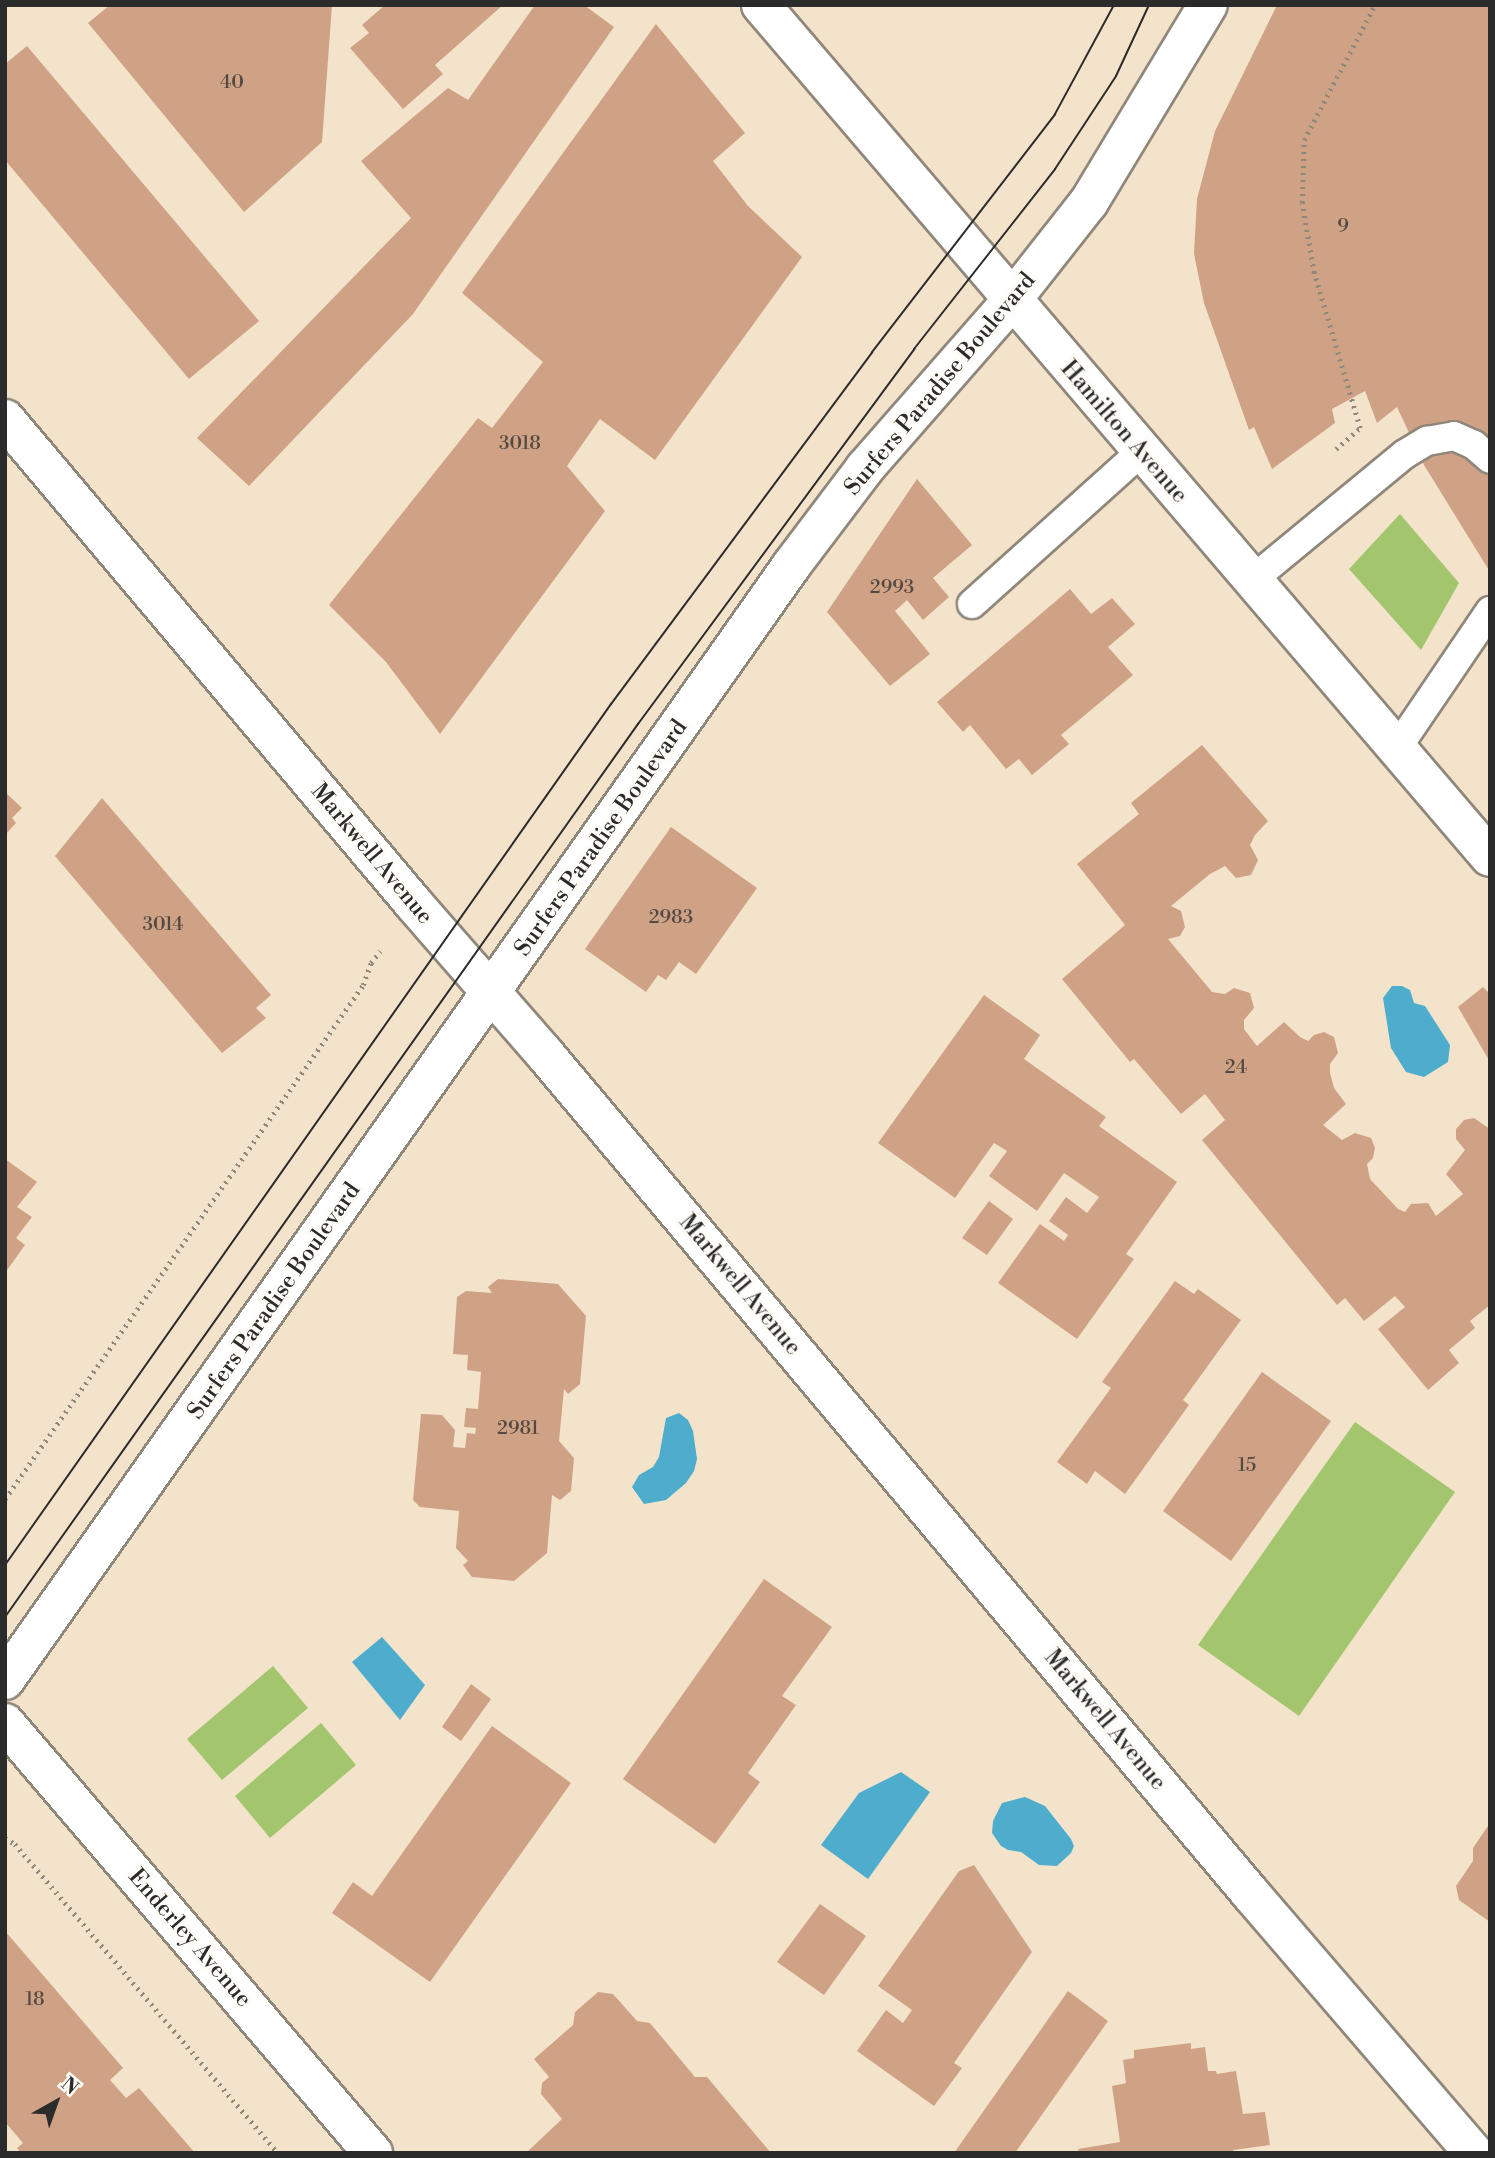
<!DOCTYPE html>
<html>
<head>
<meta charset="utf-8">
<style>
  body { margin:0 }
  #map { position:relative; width:1495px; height:2158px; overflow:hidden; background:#f4e3cb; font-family:"Libre Bodoni",serif }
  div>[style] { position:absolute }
  .green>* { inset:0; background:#a2c56e }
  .water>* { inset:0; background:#4eaccd }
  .building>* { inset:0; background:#cfa286 }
  .path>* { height:4.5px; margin-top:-2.25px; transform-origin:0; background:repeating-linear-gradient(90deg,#90877b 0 2px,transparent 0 7px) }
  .roads { filter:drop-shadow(2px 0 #90877b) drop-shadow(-2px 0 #90877b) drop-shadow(0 2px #90877b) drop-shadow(0 -2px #90877b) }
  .service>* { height:28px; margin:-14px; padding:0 14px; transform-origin:14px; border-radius:14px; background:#fff }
  .minor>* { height:38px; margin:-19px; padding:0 19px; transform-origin:19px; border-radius:19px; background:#fff }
  .tertiary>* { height:38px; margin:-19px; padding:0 19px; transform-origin:19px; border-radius:19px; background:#fff }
  .tram>* { height:2px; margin:-1px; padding:0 1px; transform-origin:1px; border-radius:1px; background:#2b2b2b }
  span { translate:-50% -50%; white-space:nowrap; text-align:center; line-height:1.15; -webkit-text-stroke:7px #fdfcf7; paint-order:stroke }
  .number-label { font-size:19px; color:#544942 }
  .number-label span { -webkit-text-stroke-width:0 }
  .street-label { font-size:23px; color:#2b2b2b }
  .frame { position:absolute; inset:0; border:7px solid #2b2b2b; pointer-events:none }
  .north { position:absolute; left:21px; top:2067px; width:70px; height:70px; -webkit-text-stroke:5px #fdfcf7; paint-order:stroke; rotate:40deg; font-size:19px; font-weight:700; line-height:28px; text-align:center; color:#2b2b2b }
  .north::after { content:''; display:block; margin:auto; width:24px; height:32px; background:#2b2b2b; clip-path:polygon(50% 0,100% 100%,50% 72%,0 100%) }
</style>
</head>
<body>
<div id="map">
  <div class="green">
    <div style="clip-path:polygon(1400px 514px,1459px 583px,1421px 650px,1349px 569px)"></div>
    <div style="clip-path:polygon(1355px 1422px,1455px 1492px,1299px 1716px,1198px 1645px)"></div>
    <div style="clip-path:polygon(273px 1666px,308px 1708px,222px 1780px,187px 1739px)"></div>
    <div style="clip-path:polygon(321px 1723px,356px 1765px,270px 1838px,235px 1796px)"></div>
  </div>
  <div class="water">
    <div style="clip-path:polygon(1392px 986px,1402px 986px,1410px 990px,1414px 1003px,1425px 1006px,1450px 1045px,1448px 1062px,1424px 1077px,1406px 1072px,1391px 1048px,1383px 998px)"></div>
    <div style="clip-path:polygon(679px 1413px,688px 1420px,693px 1431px,697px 1459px,694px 1471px,686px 1483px,666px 1500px,644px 1504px,632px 1487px,639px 1475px,653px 1467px,659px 1457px,666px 1418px)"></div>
    <div style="clip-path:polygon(382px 1637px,425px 1685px,400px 1720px,352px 1662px)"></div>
    <div style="clip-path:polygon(901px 1772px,930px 1792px,868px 1879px,821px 1845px,859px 1793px)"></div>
    <div style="clip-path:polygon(1025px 1797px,1045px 1806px,1071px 1839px,1074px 1846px,1071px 1853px,1057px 1866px,1039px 1865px,1021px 1852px,1008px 1850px,1001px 1846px,992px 1833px,993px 1821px,1002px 1803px)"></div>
  </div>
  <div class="building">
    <div style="clip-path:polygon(110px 5px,332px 5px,322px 142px,244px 212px,88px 23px)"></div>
    <div style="clip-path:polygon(385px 5px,503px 5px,435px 65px,443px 74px,403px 109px,350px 48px,369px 33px,362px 25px)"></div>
    <div style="clip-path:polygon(535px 5px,584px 5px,614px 27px,413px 314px,249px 486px,197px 438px,411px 218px,361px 161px,448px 88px,468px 100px)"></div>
    <div style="clip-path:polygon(1277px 5px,1490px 5px,1490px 572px,1424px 465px,1397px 407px,1377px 423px,1365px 391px,1332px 409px,1335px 423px,1272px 469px,1254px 427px,1249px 430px,1204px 303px,1194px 254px,1197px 199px,1215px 131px)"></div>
    <div style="clip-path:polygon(656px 24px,745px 133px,713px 161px,748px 206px,802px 257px,655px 460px,600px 419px,567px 466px,605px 511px,440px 734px,386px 662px,329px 605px,478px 418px,492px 428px,543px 362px,462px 293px)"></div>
    <div style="clip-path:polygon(27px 46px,259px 321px,189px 379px,5px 160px,5px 64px)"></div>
    <div style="clip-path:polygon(917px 479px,972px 545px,933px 578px,949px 597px,923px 620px,907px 600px,895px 611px,930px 654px,890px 686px,827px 612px)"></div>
    <div style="clip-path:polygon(1070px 589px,1091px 614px,1112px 598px,1135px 624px,1108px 647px,1133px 675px,1061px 735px,1069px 744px,1032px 775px,1019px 759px,1006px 769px,970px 725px,963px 732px,937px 702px)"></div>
    <div style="clip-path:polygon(1202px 745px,1268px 821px,1255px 835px,1250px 845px,1258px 860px,1251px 875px,1236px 878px,1225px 866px,1210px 874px,1171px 906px,1181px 911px,1185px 927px,1180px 936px,1168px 939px,1212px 992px,1225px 994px,1234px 988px,1250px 993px,1254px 1008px,1244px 1020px,1244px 1029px,1257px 1046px,1284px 1022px,1300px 1037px,1308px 1041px,1314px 1035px,1324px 1032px,1334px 1037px,1338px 1053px,1330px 1064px,1330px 1073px,1334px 1088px,1346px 1104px,1323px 1125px,1342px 1140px,1355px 1133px,1371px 1138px,1375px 1148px,1373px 1158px,1367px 1164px,1370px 1179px,1398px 1209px,1405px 1212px,1411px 1204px,1428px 1203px,1436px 1216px,1463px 1194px,1446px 1174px,1465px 1150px,1456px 1139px,1456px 1129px,1464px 1120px,1474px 1118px,1490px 1129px,1490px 1305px,1470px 1321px,1475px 1328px,1449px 1350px,1459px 1363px,1428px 1390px,1378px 1329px,1405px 1307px,1395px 1296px,1364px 1321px,1345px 1298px,1337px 1305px,1202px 1140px,1225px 1120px,1205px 1094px,1181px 1114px,1134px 1059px,1130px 1062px,1062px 979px,1125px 925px,1077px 864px,1139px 814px,1131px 803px)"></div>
    <div style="clip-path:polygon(5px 792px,22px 808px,12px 818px,16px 823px,5px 835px)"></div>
    <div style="clip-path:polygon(102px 798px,271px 995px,256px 1008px,266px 1018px,222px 1053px,55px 856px)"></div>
    <div style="clip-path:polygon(671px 827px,757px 888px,696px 974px,679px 962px,666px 980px,658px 975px,646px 992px,585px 949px)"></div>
    <div style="clip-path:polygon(1483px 987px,1490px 994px,1490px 1062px,1458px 1007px)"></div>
    <div style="clip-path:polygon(984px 995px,1040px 1035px,1024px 1059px,1106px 1117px,1099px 1126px,1177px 1182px,1126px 1254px,1134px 1259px,1077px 1339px,998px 1283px,1040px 1224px,1064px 1241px,1068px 1235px,1049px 1221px,1066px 1197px,1087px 1213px,1099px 1197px,1064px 1173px,1037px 1211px,989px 1176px,1007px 1151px,994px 1143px,955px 1198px,878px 1143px)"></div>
    <div style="clip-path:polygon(5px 1159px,37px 1182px,17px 1207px,32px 1217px,16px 1238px,25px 1245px,5px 1273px)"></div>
    <div style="clip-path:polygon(989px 1201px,1013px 1219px,987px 1255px,962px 1238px)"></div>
    <div style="clip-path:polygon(498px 1279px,558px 1284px,586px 1316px,580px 1384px,568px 1394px,564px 1389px,559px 1441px,574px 1458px,571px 1491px,560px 1500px,552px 1495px,547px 1553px,514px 1581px,472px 1577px,463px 1565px,468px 1561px,456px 1548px,459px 1511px,420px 1507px,413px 1500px,421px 1414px,442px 1415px,455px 1430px,453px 1447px,465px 1448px,467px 1433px,475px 1434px,476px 1428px,464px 1427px,466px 1408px,478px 1409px,481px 1372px,467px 1370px,468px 1355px,453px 1354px,457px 1297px,466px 1291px,492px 1293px,488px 1287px)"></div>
    <div style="clip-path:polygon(1175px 1281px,1194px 1294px,1198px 1289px,1241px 1320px,1183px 1400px,1189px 1405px,1125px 1494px,1095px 1471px,1087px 1484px,1057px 1462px,1111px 1388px,1102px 1382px)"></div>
    <div style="clip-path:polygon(1262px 1372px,1331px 1421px,1231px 1561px,1163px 1511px)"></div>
    <div style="clip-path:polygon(764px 1579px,832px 1627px,782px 1696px,796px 1705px,748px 1773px,760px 1782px,715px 1844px,623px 1779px)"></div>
    <div style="clip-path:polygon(471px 1684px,491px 1699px,461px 1741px,442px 1727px)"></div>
    <div style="clip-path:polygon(492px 1726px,571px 1783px,430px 1982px,332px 1913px,353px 1882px,372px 1896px)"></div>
    <div style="clip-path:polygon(1490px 1823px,1490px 1922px,1459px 1900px,1456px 1886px,1473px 1861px,1473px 1848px)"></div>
    <div style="clip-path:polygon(974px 1865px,1032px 1952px,954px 2063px,962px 2068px,934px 2106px,857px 2051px,886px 2010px,903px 2023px,912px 2010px,878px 1986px,959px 1871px)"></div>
    <div style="clip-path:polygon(820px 1904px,866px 1936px,824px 1995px,777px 1962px)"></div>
    <div style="clip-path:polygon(5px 1931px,123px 2068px,110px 2080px,126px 2098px,139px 2088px,195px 2153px,21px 2153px,17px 2148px,23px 2143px,5px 2122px)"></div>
    <div style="clip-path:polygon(1068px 1991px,1108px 2021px,1015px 2153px,954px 2153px)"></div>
    <div style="clip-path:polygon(598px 1992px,613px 1994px,637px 2021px,650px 2023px,695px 2077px,707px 2077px,771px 2153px,526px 2153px,562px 2119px,541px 2094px,542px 2083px,549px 2077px,534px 2059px,573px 2025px,575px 2012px)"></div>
    <div style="clip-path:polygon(1191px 2043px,1191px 2049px,1205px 2047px,1208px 2071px,1216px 2071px,1217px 2074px,1236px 2071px,1243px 2114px,1265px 2112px,1270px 2145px,1233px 2150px,1234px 2153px,1079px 2153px,1078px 2149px,1120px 2142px,1112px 2086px,1126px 2083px,1123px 2060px,1134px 2058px,1134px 2050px)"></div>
  </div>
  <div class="path">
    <div style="left:1336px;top:449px;width:32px;rotate:-41deg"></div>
    <div style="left:1360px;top:428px;width:162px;rotate:-106.5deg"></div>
    <div style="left:1314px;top:273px;width:71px;rotate:-99.7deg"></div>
    <div style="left:1302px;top:203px;width:63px;rotate:-88.2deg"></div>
    <div style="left:1304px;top:140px;width:153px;rotate:-62.3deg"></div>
    <div style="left:5px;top:1499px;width:626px;rotate:-55.14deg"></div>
    <div style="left:363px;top:985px;width:23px;rotate:-70deg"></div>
    <div style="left:371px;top:963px;width:15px;rotate:-53deg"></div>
    <div style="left:5px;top:1838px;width:12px;rotate:31deg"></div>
    <div style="left:15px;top:1844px;width:406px;rotate:49.6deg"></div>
  </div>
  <div class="roads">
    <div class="service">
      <div style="left:1252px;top:580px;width:198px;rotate:-39.5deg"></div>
      <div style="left:1405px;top:454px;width:26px;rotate:-31deg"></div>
      <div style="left:1427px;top:441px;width:27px;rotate:-10deg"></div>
      <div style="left:1454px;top:436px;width:22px;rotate:24deg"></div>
      <div style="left:1474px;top:445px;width:21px;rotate:41deg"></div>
      <div style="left:972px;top:604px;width:227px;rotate:-42deg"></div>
      <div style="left:1397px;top:748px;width:166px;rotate:-55.8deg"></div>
    </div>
    <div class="minor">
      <div style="left:761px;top:5px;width:1121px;rotate:49.45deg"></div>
      <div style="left:5px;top:419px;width:634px;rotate:49.86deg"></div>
      <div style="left:414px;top:904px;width:198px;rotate:48.9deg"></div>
      <div style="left:544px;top:1053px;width:1099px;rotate:49.95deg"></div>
      <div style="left:1251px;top:1894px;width:342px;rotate:49.3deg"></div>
      <div style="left:5px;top:1723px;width:566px;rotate:49.44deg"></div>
    </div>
    <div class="tertiary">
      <div style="left:5px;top:1680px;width:1363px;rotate:-54.79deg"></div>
      <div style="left:791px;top:566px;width:123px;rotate:-52.9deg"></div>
      <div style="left:865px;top:468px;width:222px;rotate:-48.8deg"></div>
      <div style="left:1011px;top:301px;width:126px;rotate:-51.8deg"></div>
      <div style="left:1089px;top:202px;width:230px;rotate:-58.9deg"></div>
    </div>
  </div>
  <div class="tram">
    <div style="left:5px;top:1565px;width:1053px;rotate:-54.86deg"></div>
    <div style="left:611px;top:704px;width:438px;rotate:-53.4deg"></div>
    <div style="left:872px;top:352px;width:300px;rotate:-52.4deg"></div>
    <div style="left:1055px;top:114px;width:124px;rotate:-61.6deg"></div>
    <div style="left:5px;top:1617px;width:1095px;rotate:-54.67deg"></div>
    <div style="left:638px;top:724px;width:466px;rotate:-53.6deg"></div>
    <div style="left:914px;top:349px;width:229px;rotate:-51.9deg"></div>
    <div style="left:1055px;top:169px;width:111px;rotate:-56.7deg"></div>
    <div style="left:1116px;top:76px;width:78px;rotate:-65.1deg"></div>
  </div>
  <div class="number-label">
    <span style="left:232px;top:83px">40</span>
    <span style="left:1343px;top:227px">9</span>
    <span style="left:520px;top:444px">3018</span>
    <span style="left:892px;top:588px">2993</span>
    <span style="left:671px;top:918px">2983</span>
    <span style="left:163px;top:925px">3014</span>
    <span style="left:1236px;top:1068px">24</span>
    <span style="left:518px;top:1429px">2981</span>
    <span style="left:1247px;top:1466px">15</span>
    <span style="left:35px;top:2000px">18</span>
  </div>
  <div class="street-label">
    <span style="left:940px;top:384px;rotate:-50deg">Surfers Paradise Boulevard</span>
    <span style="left:1124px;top:432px;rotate:49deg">Hamilton Avenue</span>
    <span style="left:601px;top:838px;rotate:-55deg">Surfers Paradise Boulevard</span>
    <span style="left:372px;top:854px;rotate:50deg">Markwell Avenue</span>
    <span style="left:740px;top:1285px;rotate:50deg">Markwell Avenue</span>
    <span style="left:274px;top:1301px;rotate:-55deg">Surfers Paradise Boulevard</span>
    <span style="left:1105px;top:1720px;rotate:50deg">Markwell Avenue</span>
    <span style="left:190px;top:1938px;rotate:49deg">Enderley Avenue</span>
  </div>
  <div class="frame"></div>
  <div class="north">N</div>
</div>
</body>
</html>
